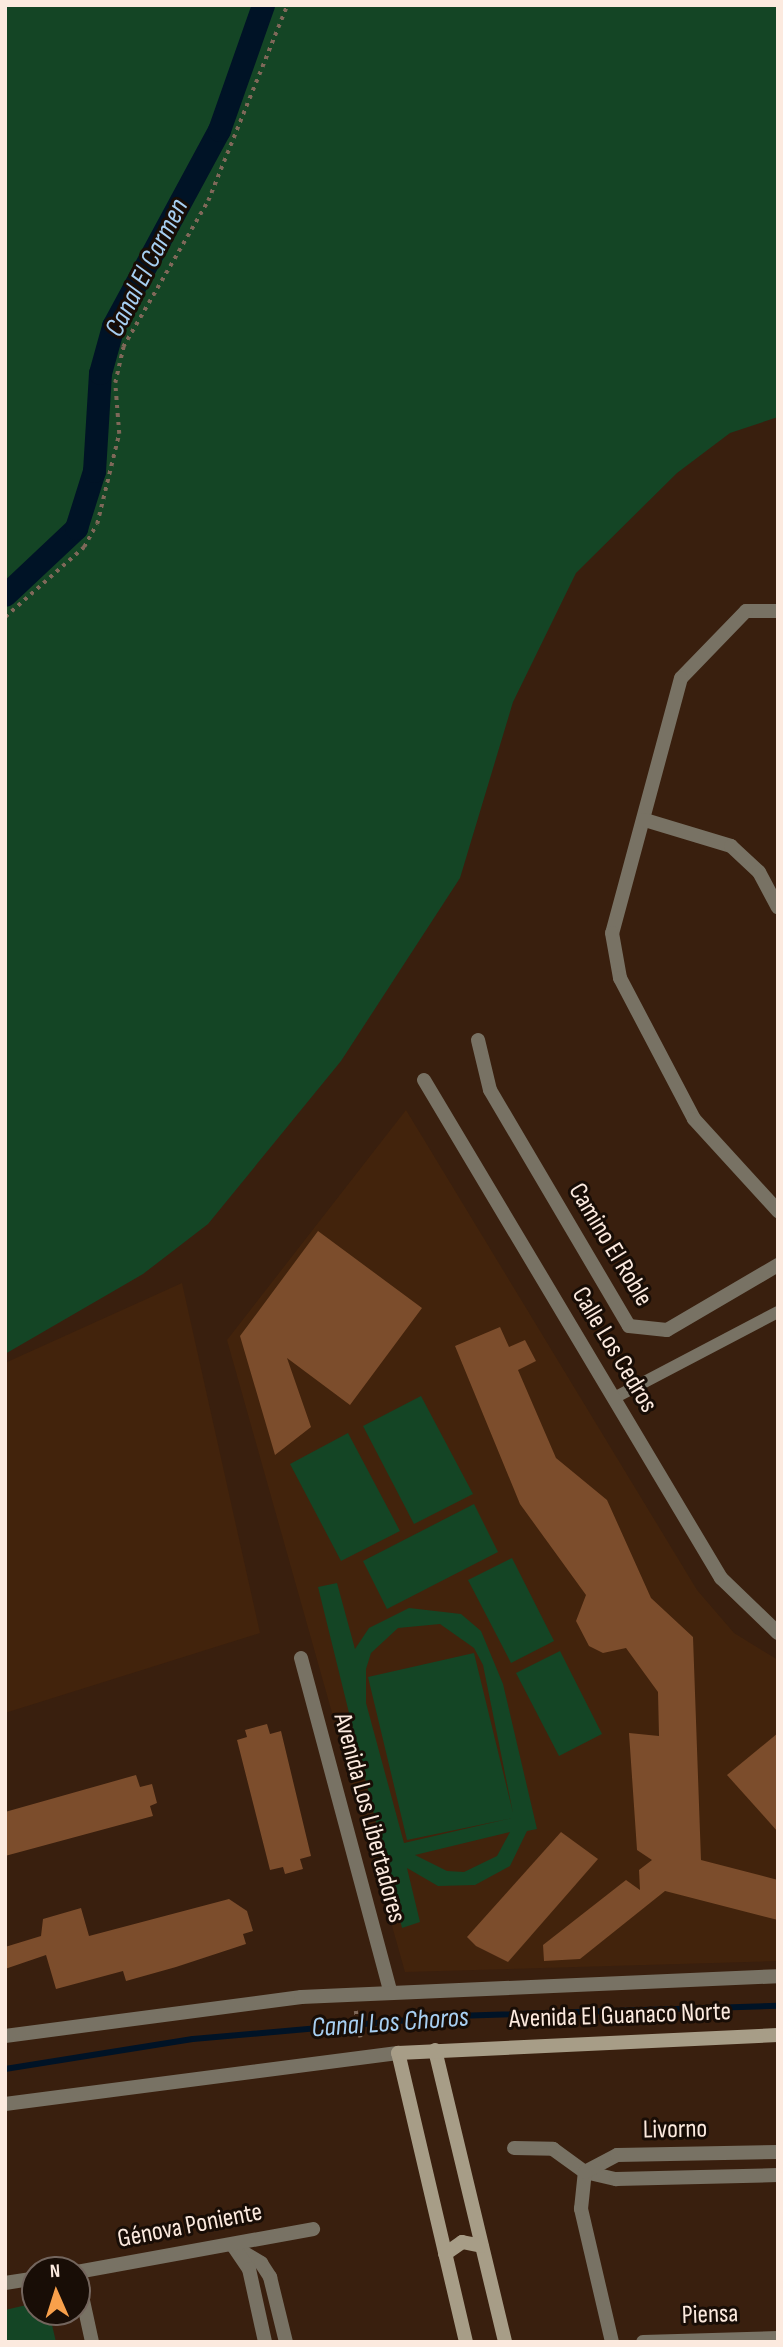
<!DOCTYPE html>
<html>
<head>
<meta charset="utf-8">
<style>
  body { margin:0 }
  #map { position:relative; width:783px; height:2347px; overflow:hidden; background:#391f0e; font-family:"Sofia Sans Condensed",sans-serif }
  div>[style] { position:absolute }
  .built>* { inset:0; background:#42230c }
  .green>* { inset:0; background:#144525 }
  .stream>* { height:6px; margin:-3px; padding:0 3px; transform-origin:3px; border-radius:3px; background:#001326 }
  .canal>* { height:23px; margin:-11.5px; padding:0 11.5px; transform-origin:11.5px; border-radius:11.5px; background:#001326 }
  .building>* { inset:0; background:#7c4d2c }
  .path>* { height:3.5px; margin-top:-1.75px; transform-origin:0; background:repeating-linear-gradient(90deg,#7f6859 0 3.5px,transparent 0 8.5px) }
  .lane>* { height:12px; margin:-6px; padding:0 6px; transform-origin:6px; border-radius:6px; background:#787264 }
  .street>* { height:14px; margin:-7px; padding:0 7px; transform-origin:7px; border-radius:7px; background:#787264 }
  .secondary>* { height:14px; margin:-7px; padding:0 7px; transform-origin:7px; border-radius:7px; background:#a79d87 }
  span { translate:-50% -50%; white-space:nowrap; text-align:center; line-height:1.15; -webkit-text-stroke:6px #180d06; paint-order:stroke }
  .street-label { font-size:26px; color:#fceadf }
  .water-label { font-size:28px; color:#a7cff2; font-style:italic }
  .frame { position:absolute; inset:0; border:7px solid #fceadf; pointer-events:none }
  .north { position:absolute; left:21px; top:2256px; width:70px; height:70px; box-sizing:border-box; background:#180d06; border:2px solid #73655d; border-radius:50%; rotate:357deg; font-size:19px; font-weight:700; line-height:28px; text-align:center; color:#fceadf }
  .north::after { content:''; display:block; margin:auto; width:24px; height:32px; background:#f8a04b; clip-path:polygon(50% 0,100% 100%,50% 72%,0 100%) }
</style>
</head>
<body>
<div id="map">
  <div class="built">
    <div style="clip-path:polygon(406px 1110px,697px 1590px,734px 1633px,778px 1660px,778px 1961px,405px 1972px,227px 1340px)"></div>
    <div style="clip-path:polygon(182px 1283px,260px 1633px,5px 1713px,5px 1363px)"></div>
  </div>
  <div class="green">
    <div style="clip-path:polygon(5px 5px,778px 5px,778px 417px,730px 433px,677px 473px,576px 573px,513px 702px,460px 878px,341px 1061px,208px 1224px,143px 1274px,5px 1354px)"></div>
    <div style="clip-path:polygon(421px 1396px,473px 1494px,414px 1524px,363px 1426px)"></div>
    <div style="clip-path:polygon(348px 1433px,400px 1531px,341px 1561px,290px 1464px)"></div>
    <div style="clip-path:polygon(474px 1504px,498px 1552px,387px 1609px,363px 1561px)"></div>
    <div style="clip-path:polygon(512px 1558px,554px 1641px,511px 1663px,468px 1580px)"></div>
    <div style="clip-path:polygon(evenodd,337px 1583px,355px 1649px,369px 1628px,409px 1608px,461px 1614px,481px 1631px,503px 1684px,537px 1829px,527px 1831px,510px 1866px,475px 1885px,438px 1886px,407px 1868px,420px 1922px,402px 1928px,318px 1587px,337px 1583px,440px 1624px,474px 1648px,483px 1665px,513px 1813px,474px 1653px,368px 1677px,407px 1840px,512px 1818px,404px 1843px,366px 1703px,366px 1669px,371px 1653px,398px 1628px,440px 1624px,337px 1583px,510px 1832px,497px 1856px,464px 1872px,447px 1871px,415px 1855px,510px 1832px)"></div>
    <div style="clip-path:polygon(560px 1651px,602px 1734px,559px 1756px,516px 1673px)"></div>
    <div style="clip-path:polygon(35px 2303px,35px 2312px,49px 2312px,56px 2342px,5px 2342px,5px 2310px)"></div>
  </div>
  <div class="stream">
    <div style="left:5px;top:2069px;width:190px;rotate:-9.1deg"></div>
    <div style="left:193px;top:2039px;width:263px;rotate:-5deg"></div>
    <div style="left:455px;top:2016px;width:323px;rotate:-1.8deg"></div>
  </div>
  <div class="canal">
    <div style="left:5px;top:595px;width:98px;rotate:-43.3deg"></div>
    <div style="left:76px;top:528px;width:60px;rotate:-72.5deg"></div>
    <div style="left:94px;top:471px;width:98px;rotate:-86.5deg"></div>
    <div style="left:100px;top:373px;width:49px;rotate:-74.5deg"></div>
    <div style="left:113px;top:326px;width:223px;rotate:-61.6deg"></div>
    <div style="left:219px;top:130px;width:133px;rotate:-70.6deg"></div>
  </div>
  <div class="building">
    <div style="clip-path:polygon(318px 1231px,422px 1308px,350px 1405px,287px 1358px,311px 1427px,275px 1455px,240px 1336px)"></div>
    <div style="clip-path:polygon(500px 1327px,509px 1347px,525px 1340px,536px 1361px,518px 1370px,556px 1458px,607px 1500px,651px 1598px,693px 1637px,701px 1860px,778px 1880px,778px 1920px,665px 1891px,580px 1959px,544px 1961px,543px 1945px,626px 1880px,640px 1890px,639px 1870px,652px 1860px,637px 1850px,629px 1733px,659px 1736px,658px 1692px,626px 1648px,603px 1653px,589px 1646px,576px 1621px,586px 1595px,520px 1504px,455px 1346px)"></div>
    <div style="clip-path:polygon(267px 1724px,270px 1734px,281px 1731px,311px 1856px,300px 1859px,303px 1869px,285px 1874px,283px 1867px,270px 1870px,237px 1740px,247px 1737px,245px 1730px)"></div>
    <div style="clip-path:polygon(778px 1733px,778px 1832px,727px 1775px)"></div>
    <div style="clip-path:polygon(136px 1775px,140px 1787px,152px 1784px,157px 1803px,150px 1806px,153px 1816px,5px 1856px,5px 1812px)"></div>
    <div style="clip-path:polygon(561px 1832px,598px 1859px,508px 1962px,476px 1946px,467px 1937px)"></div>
    <div style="clip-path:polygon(229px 1899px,247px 1911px,253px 1931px,243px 1934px,246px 1944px,176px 1967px,126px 1981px,123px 1971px,56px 1989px,46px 1955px,5px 1969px,5px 1947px,41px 1936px,43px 1919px,81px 1908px,89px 1936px)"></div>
  </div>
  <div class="path">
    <div style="left:5px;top:617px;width:106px;rotate:-41.5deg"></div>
    <div style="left:84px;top:547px;width:26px;rotate:-61deg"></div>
    <div style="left:97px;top:524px;width:93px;rotate:-76.3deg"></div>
    <div style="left:119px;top:434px;width:51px;rotate:-94.5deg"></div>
    <div style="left:115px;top:383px;width:37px;rotate:-77deg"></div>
    <div style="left:123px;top:347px;width:169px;rotate:-59.8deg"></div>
    <div style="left:208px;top:201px;width:211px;rotate:-68deg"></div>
    <div style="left:5px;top:836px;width:45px;rotate:90deg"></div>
    <div style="left:356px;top:2011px;width:27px;rotate:80deg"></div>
  </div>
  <div class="lane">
    <div style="left:614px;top:1398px;width:185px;rotate:-27.7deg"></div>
  </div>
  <div class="street">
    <div style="left:778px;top:611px;width:32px;rotate:180deg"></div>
    <div style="left:746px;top:611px;width:93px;rotate:134.1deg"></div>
    <div style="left:681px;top:678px;width:264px;rotate:105.1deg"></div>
    <div style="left:612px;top:933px;width:46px;rotate:79.9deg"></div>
    <div style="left:620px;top:978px;width:159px;rotate:62.3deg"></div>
    <div style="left:694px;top:1119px;width:125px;rotate:47.6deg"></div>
    <div style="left:645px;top:820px;width:90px;rotate:16.8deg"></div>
    <div style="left:731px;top:846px;width:38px;rotate:43deg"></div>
    <div style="left:759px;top:872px;width:40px;rotate:62deg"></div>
    <div style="left:478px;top:1040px;width:51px;rotate:76.5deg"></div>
    <div style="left:490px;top:1090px;width:274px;rotate:59.5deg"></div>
    <div style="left:629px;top:1326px;width:38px;rotate:6deg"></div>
    <div style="left:667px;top:1330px;width:129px;rotate:-30.4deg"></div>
    <div style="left:424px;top:1080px;width:580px;rotate:59.19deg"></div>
    <div style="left:721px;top:1578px;width:79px;rotate:44deg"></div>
    <div style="left:301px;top:1658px;width:345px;rotate:75deg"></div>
    <div style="left:5px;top:2036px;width:299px;rotate:-7.5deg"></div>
    <div style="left:301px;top:1997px;width:477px;rotate:-2.5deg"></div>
    <div style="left:5px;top:2104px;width:396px;rotate:-7.4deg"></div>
    <div style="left:514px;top:2148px;width:39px;rotate:1deg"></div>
    <div style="left:553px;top:2149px;width:39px;rotate:36deg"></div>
    <div style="left:585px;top:2172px;width:32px;rotate:13deg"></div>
    <div style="left:616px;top:2179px;width:162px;rotate:-1.4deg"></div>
    <div style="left:233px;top:2246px;width:33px;rotate:31deg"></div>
    <div style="left:261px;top:2263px;width:17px;rotate:57deg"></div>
    <div style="left:270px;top:2277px;width:67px;rotate:76.2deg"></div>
    <div style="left:234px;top:2247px;width:27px;rotate:56deg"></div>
    <div style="left:249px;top:2269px;width:75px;rotate:77.6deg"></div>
    <div style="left:77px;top:2272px;width:240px;rotate:-10.3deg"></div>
    <div style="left:77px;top:2273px;width:71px;rotate:77.7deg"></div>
    <div style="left:5px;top:2283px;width:30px;rotate:-9deg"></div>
    <div style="left:612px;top:2342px;width:137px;rotate:-103.1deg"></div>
    <div style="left:581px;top:2209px;width:37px;rotate:-84deg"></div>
    <div style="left:585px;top:2172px;width:36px;rotate:-28deg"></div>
    <div style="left:617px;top:2155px;width:161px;rotate:-1.1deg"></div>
    <div style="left:643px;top:2342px;width:135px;rotate:-1.7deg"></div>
  </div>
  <div class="secondary">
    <div style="left:435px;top:2050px;width:300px;rotate:76.5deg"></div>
    <div style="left:445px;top:2254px;width:21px;rotate:-35deg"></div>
    <div style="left:462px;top:2242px;width:20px;rotate:11deg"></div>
    <div style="left:466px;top:2342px;width:297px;rotate:-103.2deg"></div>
    <div style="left:398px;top:2053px;width:380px;rotate:-2.7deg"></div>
  </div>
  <div class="street-label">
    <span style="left:610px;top:1245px;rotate:59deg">Camino El Roble</span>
    <span style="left:614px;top:1350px;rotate:59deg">Calle Los Cedros</span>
    <span style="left:369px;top:1818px;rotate:75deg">Avenida Los Libertadores</span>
    <span style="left:620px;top:2016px;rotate:-2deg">Avenida El Guanaco Norte</span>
    <span style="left:675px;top:2130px;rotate:-1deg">Livorno</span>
    <span style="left:190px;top:2226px;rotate:-11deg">Génova Poniente</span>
    <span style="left:710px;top:2315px;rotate:-2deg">Piensa</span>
  </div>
  <div class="water-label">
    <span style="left:147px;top:268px;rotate:-63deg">Canal El Carmen</span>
    <span style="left:390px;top:2023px;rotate:-4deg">Canal Los Choros</span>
  </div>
  <div class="frame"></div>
  <div class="north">N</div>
</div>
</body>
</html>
